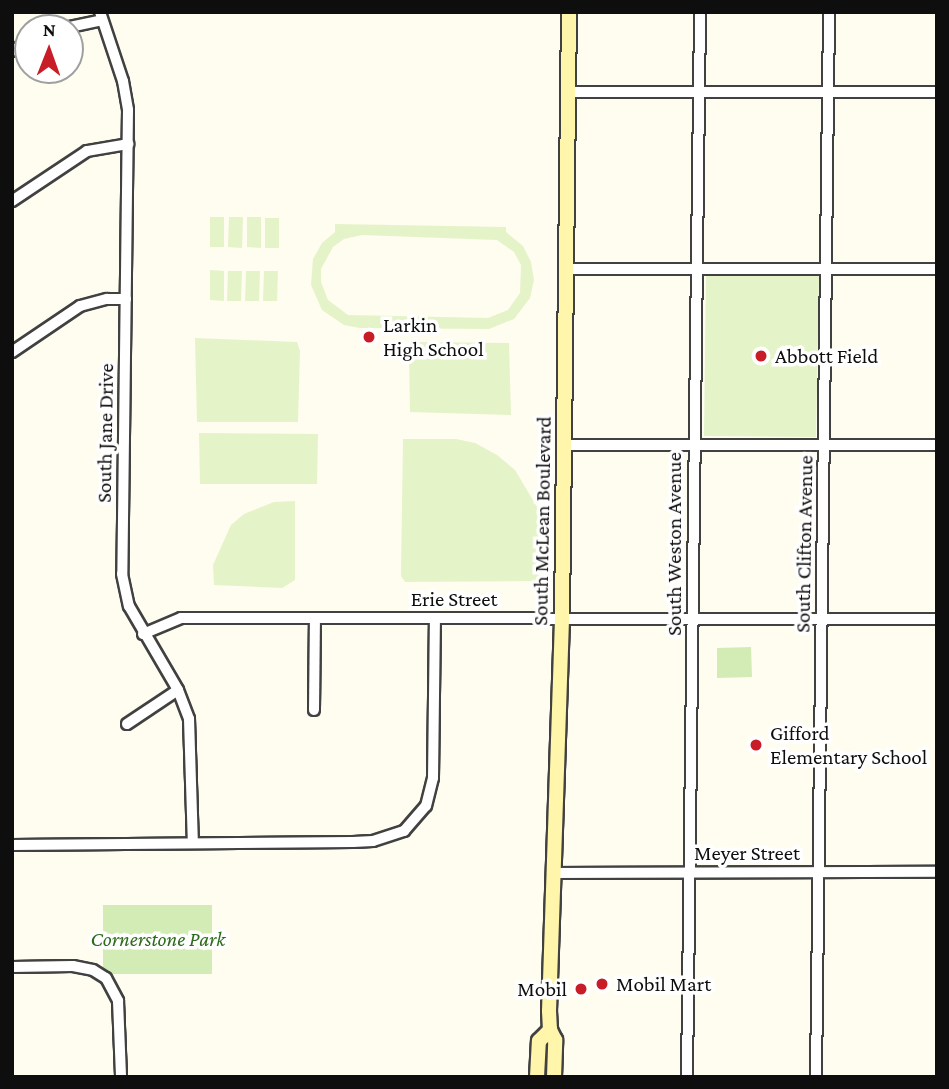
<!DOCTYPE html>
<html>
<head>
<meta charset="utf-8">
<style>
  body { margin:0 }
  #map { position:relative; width:949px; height:1089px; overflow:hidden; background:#fffcf0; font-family:"Crimson Pro",serif }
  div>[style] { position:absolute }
  .green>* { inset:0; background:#d3ecb6 }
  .pitch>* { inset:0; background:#e5f3c9 }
  .roads { filter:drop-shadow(2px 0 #414141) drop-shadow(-2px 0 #414141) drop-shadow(0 2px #414141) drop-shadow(0 -2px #414141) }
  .minor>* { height:10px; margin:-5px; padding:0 5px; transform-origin:5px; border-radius:5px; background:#fff }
  .secondary>* { height:14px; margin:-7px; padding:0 7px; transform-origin:7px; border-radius:7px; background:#fff5ab }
  .dots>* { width:19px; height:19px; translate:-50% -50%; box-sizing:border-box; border:4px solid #fff; border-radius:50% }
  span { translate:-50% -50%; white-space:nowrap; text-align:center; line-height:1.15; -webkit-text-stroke:7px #fff; paint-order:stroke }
  .poi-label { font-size:21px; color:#0e0e0e }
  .left { translate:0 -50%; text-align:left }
  .right { translate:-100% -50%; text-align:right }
  .street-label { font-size:21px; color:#0e0e0e }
  .park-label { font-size:21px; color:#2b6b1a; font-style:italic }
  .frame { position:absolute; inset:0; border:14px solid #0e0e0e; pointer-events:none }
  .north { position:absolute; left:14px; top:14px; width:70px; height:70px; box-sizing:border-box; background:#fff; border:2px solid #9f9f9f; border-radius:50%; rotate:1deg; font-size:19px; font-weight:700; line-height:28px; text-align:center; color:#0e0e0e }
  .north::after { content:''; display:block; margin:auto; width:24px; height:32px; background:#c81d26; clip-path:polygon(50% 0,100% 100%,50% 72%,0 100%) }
</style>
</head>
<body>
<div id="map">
  <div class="green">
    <div style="clip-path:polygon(751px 647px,752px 677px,717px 678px,717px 648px)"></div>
    <div style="clip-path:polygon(103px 905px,212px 905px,212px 974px,110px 974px,103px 968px)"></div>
  </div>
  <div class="pitch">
    <div style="clip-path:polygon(210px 217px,224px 217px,224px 247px,210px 247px)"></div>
    <div style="clip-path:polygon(229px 217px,243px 217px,242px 248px,228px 247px)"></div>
    <div style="clip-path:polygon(247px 217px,261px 217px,261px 248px,247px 247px)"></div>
    <div style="clip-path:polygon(265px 218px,279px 218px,279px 248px,265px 248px)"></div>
    <div style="clip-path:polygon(evenodd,335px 224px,506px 227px,506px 232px,523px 246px,531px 262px,534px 280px,530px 298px,514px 319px,489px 329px,360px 328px,344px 325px,322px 310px,311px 285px,313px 259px,322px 243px,335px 232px,335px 224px,362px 235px,497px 240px,514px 252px,521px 265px,520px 293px,508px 310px,488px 318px,348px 315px,328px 300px,321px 282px,321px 269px,333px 247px,344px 239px,362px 235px)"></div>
    <div style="clip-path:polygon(210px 270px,224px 271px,224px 301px,210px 300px)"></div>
    <div style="clip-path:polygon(228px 271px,242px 271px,241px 301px,227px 301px)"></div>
    <div style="clip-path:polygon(246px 271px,260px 271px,259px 301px,245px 301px)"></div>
    <div style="clip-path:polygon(264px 271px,278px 271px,277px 301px,263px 301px)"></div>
    <div style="clip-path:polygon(706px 275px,819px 276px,816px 437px,704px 436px)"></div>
    <div style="clip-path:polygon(195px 338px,297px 342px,300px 351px,298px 422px,197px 422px)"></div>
    <div style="clip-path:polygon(415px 342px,509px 343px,511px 415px,410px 412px,409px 354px)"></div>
    <div style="clip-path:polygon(199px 433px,318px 434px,317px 484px,200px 484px)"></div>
    <div style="clip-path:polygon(403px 439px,456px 439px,475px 443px,497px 455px,515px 470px,540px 512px,539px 581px,405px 582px,401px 576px)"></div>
    <div style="clip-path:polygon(295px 501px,295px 580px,282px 588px,214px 585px,213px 565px,231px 525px,244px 514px,274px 502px)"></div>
  </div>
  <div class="roads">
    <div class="minor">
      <div style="left:100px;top:12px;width:73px;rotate:71.6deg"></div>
      <div style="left:123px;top:81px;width:29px;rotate:80deg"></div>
      <div style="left:128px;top:110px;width:464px;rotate:90.7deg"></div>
      <div style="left:122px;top:574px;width:33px;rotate:78deg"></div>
      <div style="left:129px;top:606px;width:97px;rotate:59.7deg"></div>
      <div style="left:178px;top:690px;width:31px;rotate:69deg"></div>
      <div style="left:189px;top:719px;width:124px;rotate:88.2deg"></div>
      <div style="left:65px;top:28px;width:38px;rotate:-12deg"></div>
      <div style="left:12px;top:51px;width:18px;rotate:-29deg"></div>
      <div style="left:567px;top:92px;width:370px"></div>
      <div style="left:12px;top:201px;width:90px;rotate:-33.7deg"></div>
      <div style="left:87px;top:151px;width:42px;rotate:-9.7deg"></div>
      <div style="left:566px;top:269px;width:371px"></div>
      <div style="left:12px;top:352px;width:82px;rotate:-34.1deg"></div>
      <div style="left:80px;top:306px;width:28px;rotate:-15deg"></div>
      <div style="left:107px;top:299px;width:19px"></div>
      <div style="left:564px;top:445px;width:373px"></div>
      <div style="left:143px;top:634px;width:41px;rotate:-22.8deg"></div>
      <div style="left:181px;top:618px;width:756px;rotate:0.08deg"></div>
      <div style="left:314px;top:710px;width:92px;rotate:-89.4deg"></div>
      <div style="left:127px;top:724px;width:61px;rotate:-33.7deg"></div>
      <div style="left:12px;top:845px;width:341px;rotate:-0.5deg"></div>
      <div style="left:353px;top:842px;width:20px;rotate:-3deg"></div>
      <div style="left:373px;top:841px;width:33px;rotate:-18deg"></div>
      <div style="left:404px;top:831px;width:33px;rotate:-49deg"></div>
      <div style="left:426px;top:806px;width:29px;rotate:-76deg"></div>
      <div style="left:433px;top:778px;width:160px;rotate:-89.3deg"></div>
      <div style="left:556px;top:873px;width:381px;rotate:-0.2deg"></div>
      <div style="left:12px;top:967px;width:61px;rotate:-0.9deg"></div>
      <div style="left:73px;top:966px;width:20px;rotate:11deg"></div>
      <div style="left:93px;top:970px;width:15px;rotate:32deg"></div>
      <div style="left:106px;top:978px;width:26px;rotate:62deg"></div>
      <div style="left:118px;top:1001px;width:76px;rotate:87.7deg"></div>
      <div style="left:687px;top:1077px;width:1065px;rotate:-89.3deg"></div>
      <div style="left:816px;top:1077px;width:1065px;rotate:-89.3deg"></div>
    </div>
    <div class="secondary">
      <div style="left:537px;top:1077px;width:36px;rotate:-87deg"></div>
      <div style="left:539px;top:1041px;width:16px;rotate:-45deg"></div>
      <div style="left:554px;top:1077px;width:37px;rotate:-88deg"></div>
      <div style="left:555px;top:1040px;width:11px;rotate:-117deg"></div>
      <div style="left:550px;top:1030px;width:19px;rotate:-93deg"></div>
      <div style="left:549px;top:1011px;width:393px;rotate:-88.1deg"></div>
      <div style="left:562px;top:618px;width:606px;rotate:-89.34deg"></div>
    </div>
  </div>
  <div class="dots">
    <div style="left:369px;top:337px;background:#c81d26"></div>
    <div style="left:761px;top:356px;background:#c81d26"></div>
    <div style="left:756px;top:745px;background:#c81d26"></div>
    <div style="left:602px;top:984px;background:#c81d26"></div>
    <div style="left:581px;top:989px;background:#c81d26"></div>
  </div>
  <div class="poi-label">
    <span class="left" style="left:383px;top:337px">Larkin<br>High School</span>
    <span class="left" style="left:775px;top:356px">Abbott Field</span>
    <span class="left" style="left:770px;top:745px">Gifford<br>Elementary School</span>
    <span class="left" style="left:616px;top:984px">Mobil Mart</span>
    <span class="right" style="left:567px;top:989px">Mobil</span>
  </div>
  <div class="street-label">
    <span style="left:105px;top:433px;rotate:-89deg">South Jane Drive</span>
    <span style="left:542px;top:521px;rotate:-89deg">South McLean Boulevard</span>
    <span style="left:674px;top:544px;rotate:-90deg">South Weston Avenue</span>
    <span style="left:804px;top:544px;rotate:-89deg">South Clifton Avenue</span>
    <span style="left:454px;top:599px">Erie Street</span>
    <span style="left:747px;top:853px">Meyer Street</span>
  </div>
  <div class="park-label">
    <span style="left:158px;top:939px">Cornerstone Park</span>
  </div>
  <div class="frame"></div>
  <div class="north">N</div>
</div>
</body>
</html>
